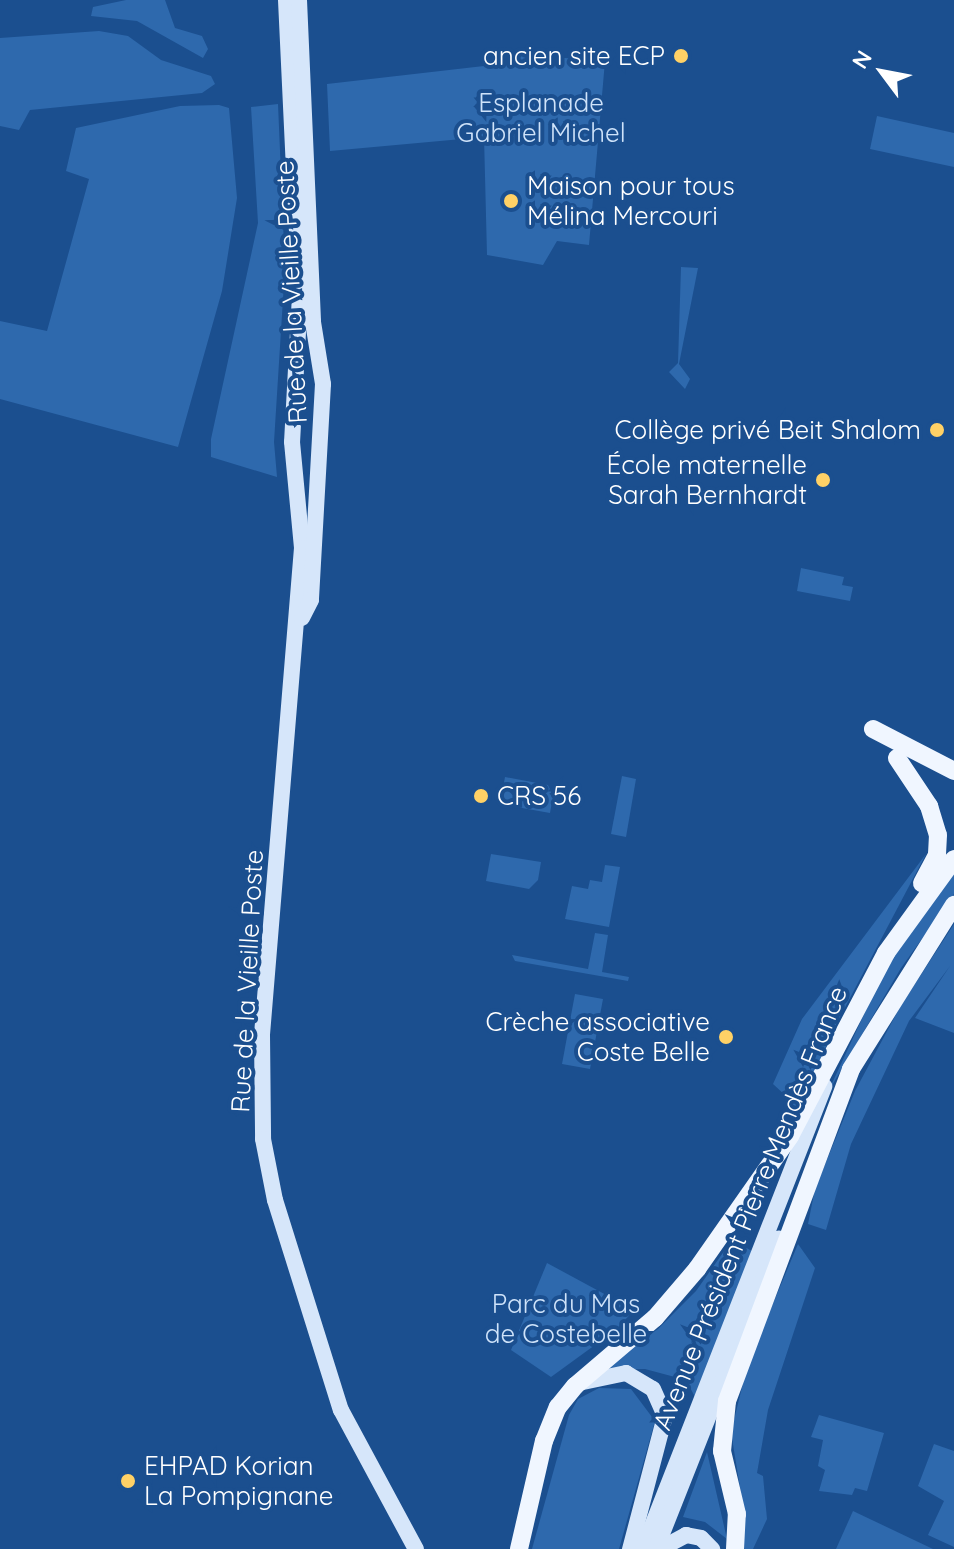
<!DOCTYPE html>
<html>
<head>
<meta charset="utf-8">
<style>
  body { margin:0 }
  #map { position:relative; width:954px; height:1549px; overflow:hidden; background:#1b4f8f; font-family:Quicksand,sans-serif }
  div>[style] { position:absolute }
  .green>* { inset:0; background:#2e69ad }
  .secondary>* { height:16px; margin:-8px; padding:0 8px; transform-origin:8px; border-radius:8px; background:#d6e6fa }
  .primary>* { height:18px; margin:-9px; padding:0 9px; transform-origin:9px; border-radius:9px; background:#f0f6ff }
  .dots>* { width:22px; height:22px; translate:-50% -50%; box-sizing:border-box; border:4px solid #1b4f8f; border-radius:50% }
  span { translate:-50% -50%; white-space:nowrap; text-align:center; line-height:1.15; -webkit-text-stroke:8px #1b4f8f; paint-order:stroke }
  .poi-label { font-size:26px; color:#fff }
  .right { translate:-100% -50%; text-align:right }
  .left { translate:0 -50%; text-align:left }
  .park-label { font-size:26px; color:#cfe3fa }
  .street-label { font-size:26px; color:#fff }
  .north { position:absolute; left:842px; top:32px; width:80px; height:80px; -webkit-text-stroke:6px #1b4f8f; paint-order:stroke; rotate:302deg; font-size:22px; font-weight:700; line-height:32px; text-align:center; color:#fff }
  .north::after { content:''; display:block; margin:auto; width:28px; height:36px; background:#fff; clip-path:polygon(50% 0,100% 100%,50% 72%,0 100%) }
</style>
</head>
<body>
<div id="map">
  <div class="green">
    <div style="clip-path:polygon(126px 0,165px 0,175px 28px,202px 36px,208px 49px,203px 58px,137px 21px,91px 16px,93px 7px)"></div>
    <div style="clip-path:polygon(99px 31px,128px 36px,161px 60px,211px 76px,215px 84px,202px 93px,30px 110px,19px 130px,0 126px,0 38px)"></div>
    <div style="clip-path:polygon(511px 54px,605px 61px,589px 245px,557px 241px,543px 265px,487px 255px,484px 137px,330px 151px,327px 84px,510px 63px)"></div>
    <div style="clip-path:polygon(278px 104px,285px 267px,274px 442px,277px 477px,211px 457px,211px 439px,258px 223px,251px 107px)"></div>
    <div style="clip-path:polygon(219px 105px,229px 108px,237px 198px,222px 291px,178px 447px,0 399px,0 321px,47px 331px,89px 179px,66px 171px,76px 128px,180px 106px)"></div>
    <div style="clip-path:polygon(877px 116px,954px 133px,954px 167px,870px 149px)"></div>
    <div style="clip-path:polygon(681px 267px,698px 268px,679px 364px,690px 379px,685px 389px,669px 372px,678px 363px)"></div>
    <div style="clip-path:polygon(801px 568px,844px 577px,842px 585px,853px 587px,850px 601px,797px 591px)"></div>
    <div style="clip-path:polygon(622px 776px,636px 779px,626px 837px,611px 834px)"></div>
    <div style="clip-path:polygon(505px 777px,548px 785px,553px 796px,550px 813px,500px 804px)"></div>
    <div style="clip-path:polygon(491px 854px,541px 862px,538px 880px,529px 889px,486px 881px)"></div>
    <div style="clip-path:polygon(926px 854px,831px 1034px,806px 1095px,761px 1166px,796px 1095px,786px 1096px,773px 1084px,802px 1019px)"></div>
    <div style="clip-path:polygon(605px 865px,620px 867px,609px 927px,565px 919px,572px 886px,588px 889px,590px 880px,602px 882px)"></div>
    <div style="clip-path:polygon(954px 871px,954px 894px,901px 968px,827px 1094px,880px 980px,913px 923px)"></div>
    <div style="clip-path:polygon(954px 924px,954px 1033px,915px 1018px,950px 966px,909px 1021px,851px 1144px,826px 1230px,808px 1224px,815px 1189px,855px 1091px,900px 1007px)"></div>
    <div style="clip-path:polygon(595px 933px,608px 935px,602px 972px,629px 977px,628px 981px,515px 961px,512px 955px,588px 969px)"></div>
    <div style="clip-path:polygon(575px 994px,603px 999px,590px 1069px,562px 1064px)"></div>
    <div style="clip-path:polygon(732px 1240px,752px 1251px,695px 1397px,686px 1380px,645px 1369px,596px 1370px,658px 1329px,696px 1291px)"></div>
    <div style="clip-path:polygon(798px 1244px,815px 1268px,768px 1410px,757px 1473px,763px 1476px,767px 1519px,753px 1549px,744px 1549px,744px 1512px,731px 1432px,748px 1363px)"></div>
    <div style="clip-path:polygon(547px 1263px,634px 1310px,617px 1329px,551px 1377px,511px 1350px)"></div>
    <div style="clip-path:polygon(599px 1388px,631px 1389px,655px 1421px,619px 1549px,532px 1549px,569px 1415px,578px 1399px)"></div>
    <div style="clip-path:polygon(819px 1415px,884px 1433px,867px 1491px,855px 1488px,852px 1495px,819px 1491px,825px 1470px,818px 1466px,823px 1440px,811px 1437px)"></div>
    <div style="clip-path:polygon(934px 1444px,954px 1451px,954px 1547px,928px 1535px,944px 1501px,918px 1486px)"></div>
    <div style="clip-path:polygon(707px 1452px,727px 1539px,705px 1522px,683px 1517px)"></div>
    <div style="clip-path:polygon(853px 1511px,933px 1549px,836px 1549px)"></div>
  </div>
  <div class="secondary">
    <div style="left:286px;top:0;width:295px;rotate:87.3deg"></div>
    <div style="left:300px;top:295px;width:147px;rotate:93.1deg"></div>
    <div style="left:292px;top:442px;width:106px;rotate:84.6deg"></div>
    <div style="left:302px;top:548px;width:489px;rotate:94.7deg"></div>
    <div style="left:262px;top:1035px;width:104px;rotate:89.4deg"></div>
    <div style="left:263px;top:1139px;width:62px;rotate:78.9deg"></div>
    <div style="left:275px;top:1200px;width:220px;rotate:72.6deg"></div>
    <div style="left:341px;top:1410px;width:158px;rotate:61.7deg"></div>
    <div style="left:299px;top:0;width:322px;rotate:87.5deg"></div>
    <div style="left:313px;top:322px;width:63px;rotate:80.8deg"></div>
    <div style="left:323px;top:384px;width:216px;rotate:93.2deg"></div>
    <div style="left:311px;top:600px;width:20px;rotate:117deg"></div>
    <div style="left:583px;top:1382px;width:44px;rotate:-11.8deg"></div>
    <div style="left:626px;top:1373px;width:31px;rotate:31deg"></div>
    <div style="left:653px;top:1389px;width:30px;rotate:66deg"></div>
    <div style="left:665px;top:1416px;width:138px;rotate:104.7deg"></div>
    <div style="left:643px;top:1549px;width:497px;rotate:-68.6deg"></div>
    <div style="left:656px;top:1549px;width:334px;rotate:-68.4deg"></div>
    <div style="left:660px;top:1549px;width:30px;rotate:-28deg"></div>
    <div style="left:686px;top:1535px;width:15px;rotate:11deg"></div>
    <div style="left:701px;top:1538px;width:16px;rotate:45deg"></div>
  </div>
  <div class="primary">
    <div style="left:873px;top:729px;width:91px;rotate:27.4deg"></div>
    <div style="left:897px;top:758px;width:58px;rotate:56.3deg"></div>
    <div style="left:929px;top:806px;width:30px;rotate:73deg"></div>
    <div style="left:938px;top:835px;width:20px;rotate:93deg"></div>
    <div style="left:937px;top:855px;width:32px;rotate:118deg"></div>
    <div style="left:519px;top:1549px;width:111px;rotate:-77deg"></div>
    <div style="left:544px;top:1441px;width:37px;rotate:-68deg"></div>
    <div style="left:558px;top:1407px;width:27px;rotate:-51deg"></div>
    <div style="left:575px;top:1386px;width:105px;rotate:-40.4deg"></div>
    <div style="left:655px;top:1318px;width:65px;rotate:-49.4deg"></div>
    <div style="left:697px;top:1269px;width:162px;rotate:-55deg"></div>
    <div style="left:790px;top:1136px;width:207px;rotate:-62.3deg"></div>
    <div style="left:886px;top:953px;width:116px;rotate:-54.1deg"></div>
    <div style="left:735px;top:1549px;width:35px;rotate:-87deg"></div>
    <div style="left:737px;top:1514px;width:65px;rotate:-103.4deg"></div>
    <div style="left:722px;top:1451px;width:50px;rotate:-84.3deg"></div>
    <div style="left:727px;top:1401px;width:354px;rotate:-69.5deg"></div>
    <div style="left:851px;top:1069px;width:194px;rotate:-57.9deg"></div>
  </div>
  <div class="dots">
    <div style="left:681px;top:56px;background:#ffd166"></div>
    <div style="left:511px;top:201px;background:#ffd166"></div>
    <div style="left:937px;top:430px;background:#ffd166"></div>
    <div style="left:823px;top:480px;background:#ffd166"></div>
    <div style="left:481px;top:796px;background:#ffd166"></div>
    <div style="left:726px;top:1037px;background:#ffd166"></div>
    <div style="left:128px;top:1481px;background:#ffd166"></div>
  </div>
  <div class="poi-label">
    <span class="right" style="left:665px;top:56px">ancien site ECP</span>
    <span class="left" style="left:527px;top:201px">Maison pour tous<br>Mélina Mercouri</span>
    <span class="right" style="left:921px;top:430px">Collège privé Beit Shalom</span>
    <span class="right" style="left:807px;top:480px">École maternelle<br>Sarah Bernhardt</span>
    <span class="left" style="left:497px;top:796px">CRS 56</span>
    <span class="right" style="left:710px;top:1037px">Crèche associative<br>Coste Belle</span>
    <span class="left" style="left:144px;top:1481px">EHPAD Korian<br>La Pompignane</span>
  </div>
  <div class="park-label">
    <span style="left:541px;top:118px">Esplanade<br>Gabriel Michel</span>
    <span style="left:566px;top:1319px">Parc du Mas<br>de Costebelle</span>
  </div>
  <div class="street-label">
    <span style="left:291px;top:292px;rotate:-93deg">Rue de la Vieille Poste</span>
    <span style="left:247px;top:981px;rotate:-87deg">Rue de la Vieille Poste</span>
    <span style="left:750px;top:1208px;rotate:-68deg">Avenue Président Pierre Mendès France</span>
  </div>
  <div class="north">N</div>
</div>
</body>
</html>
